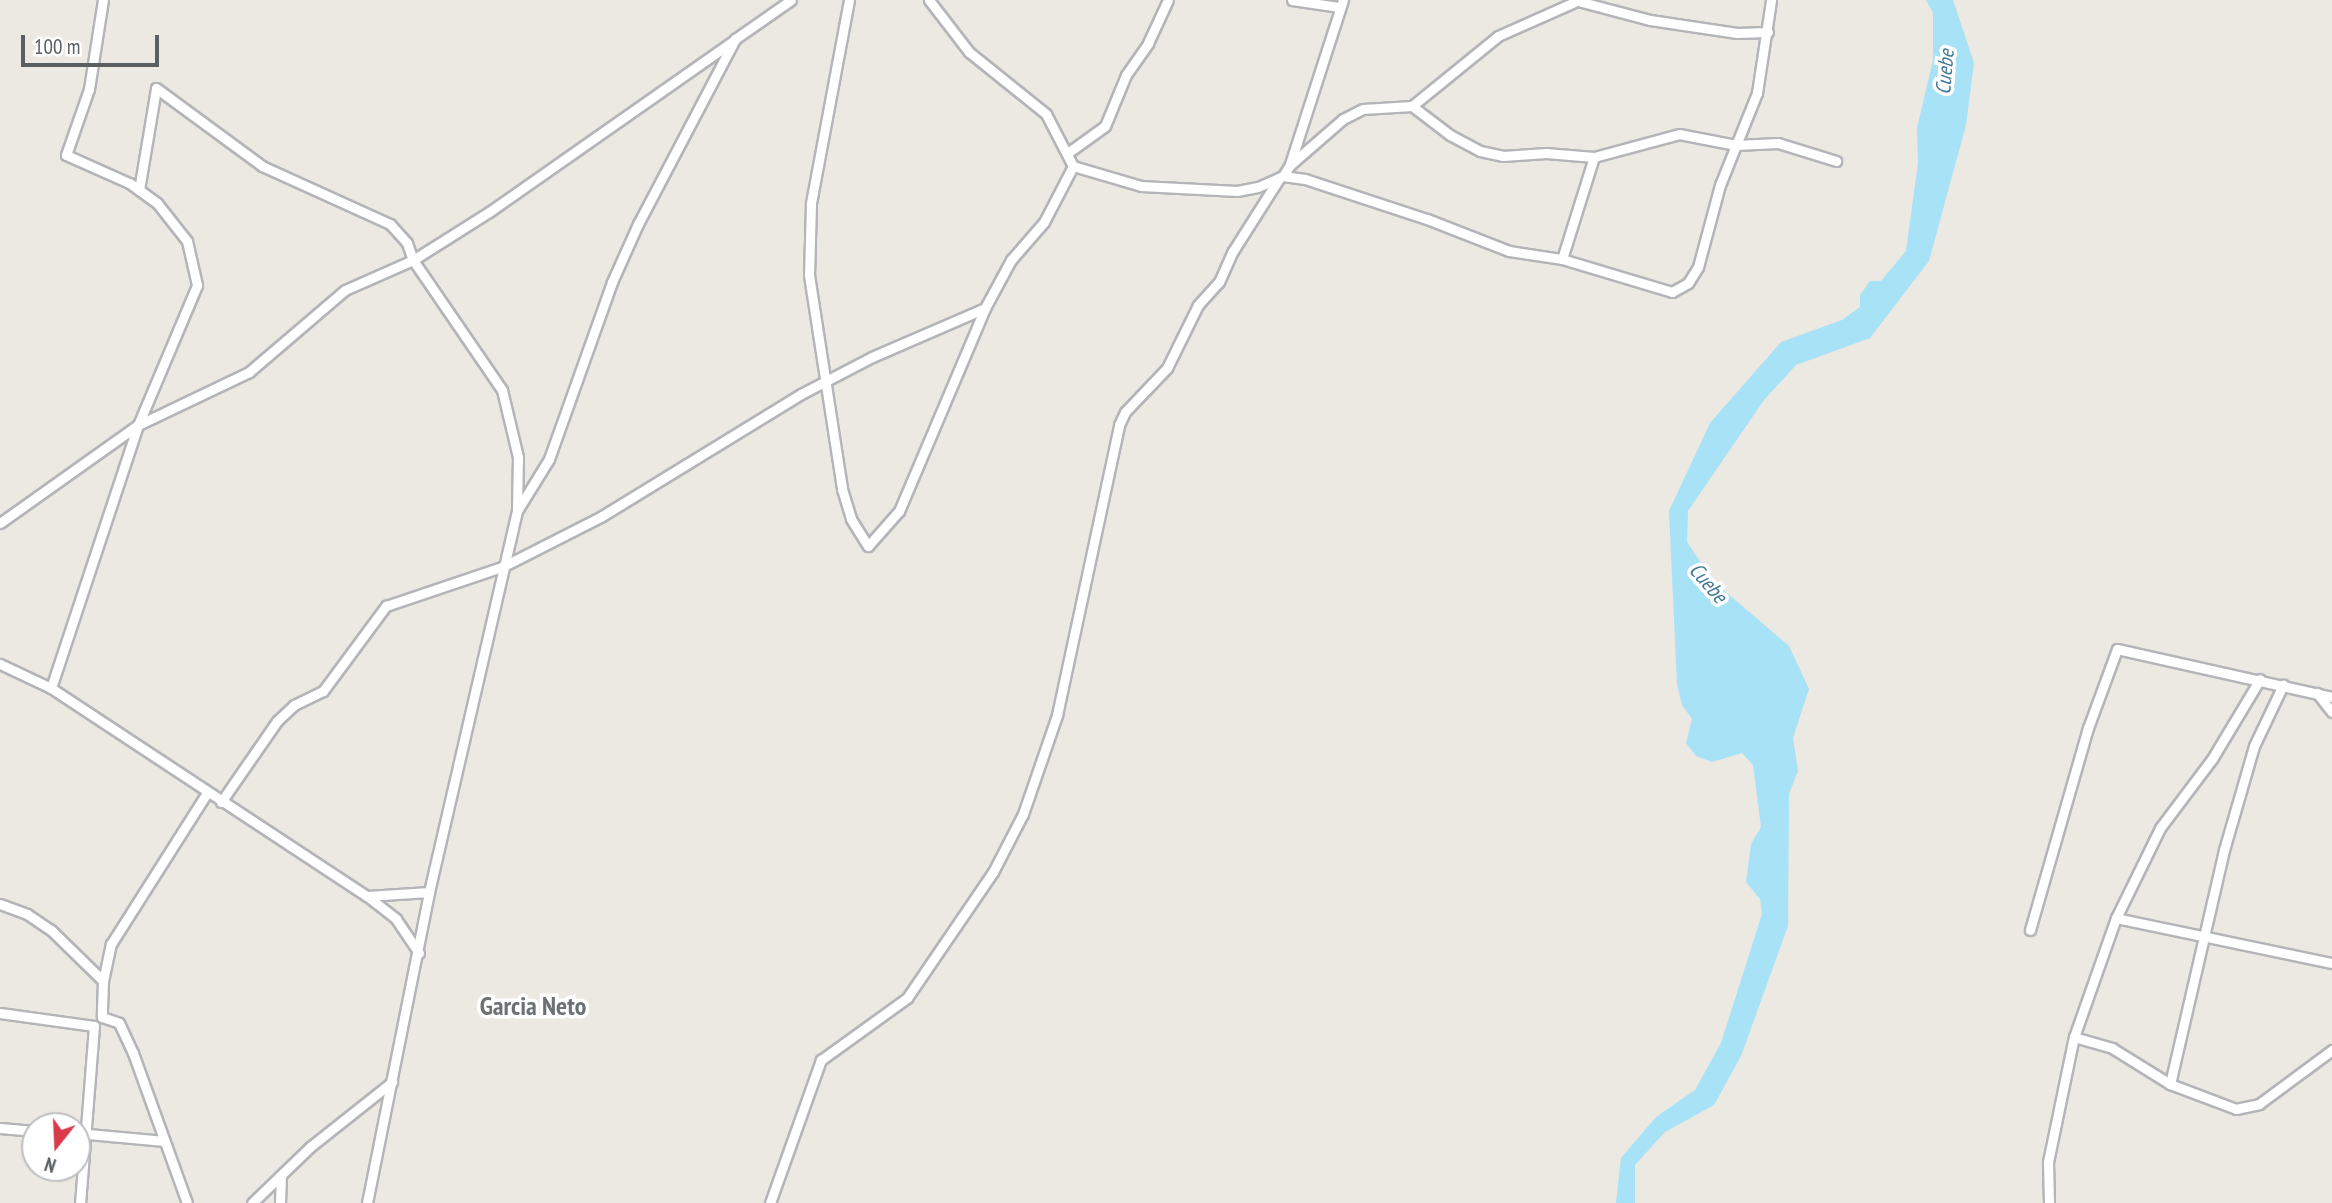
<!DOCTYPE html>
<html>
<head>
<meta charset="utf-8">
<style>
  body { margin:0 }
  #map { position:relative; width:2332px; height:1203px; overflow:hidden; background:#ece8e2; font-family:"PT Sans Narrow",sans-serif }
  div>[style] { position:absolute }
  .water>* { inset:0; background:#a7e2f7 }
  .roads { filter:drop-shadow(2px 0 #b3b5b8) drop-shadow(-2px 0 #b3b5b8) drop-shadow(0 2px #b3b5b8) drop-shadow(0 -2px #b3b5b8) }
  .minor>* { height:9px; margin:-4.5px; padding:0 4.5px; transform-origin:4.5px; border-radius:4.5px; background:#fff }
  span { translate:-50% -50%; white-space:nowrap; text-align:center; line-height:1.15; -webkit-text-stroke:7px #fff; paint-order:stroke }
  .water-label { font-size:21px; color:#417996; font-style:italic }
  .district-label { font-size:26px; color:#6c7173; font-weight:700 }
  .north { position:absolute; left:21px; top:1112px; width:70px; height:70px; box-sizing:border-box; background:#fff; border:2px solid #bdbfc0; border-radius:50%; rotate:198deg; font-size:19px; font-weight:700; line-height:28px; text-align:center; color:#5a5f61 }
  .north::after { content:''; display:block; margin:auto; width:24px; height:32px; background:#d93b4a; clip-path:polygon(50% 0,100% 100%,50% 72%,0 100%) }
  .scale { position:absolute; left:21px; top:35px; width:138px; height:32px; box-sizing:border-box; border:4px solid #5a5f61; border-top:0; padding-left:9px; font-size:21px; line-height:24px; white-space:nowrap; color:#5a5f61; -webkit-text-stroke:5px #fff; paint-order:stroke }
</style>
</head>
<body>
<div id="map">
  <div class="water">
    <div style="clip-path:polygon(1926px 0,1953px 0,1974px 63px,1966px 125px,1929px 261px,1870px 338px,1796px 365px,1764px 400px,1688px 511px,1687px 542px,1714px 582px,1789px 646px,1809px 689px,1793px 738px,1798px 771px,1789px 794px,1788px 926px,1741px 1056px,1714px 1105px,1665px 1132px,1635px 1165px,1635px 1203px,1616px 1203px,1621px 1158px,1656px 1117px,1695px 1090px,1721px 1043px,1762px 914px,1760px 899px,1746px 882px,1751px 844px,1761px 827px,1753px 765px,1742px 753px,1712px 762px,1696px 756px,1686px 743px,1692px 719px,1682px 705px,1677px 684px,1669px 511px,1710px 423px,1781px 342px,1842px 320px,1860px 307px,1860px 295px,1870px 281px,1881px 281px,1906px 251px,1918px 163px,1917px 128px,1933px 60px,1933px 13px)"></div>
  </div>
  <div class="roads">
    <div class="minor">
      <div style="left:849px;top:0;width:208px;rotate:100.6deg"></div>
      <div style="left:811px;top:204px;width:71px;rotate:91.6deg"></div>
      <div style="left:809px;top:275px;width:217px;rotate:81.2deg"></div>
      <div style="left:842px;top:489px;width:31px;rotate:73deg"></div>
      <div style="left:851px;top:519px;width:32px;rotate:58deg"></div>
      <div style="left:868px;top:546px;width:47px;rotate:-48.5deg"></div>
      <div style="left:899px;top:511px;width:220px;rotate:-67deg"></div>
      <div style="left:929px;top:0;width:66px;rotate:52.4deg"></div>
      <div style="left:969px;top:52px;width:99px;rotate:38.8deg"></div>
      <div style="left:1046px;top:114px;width:59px;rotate:62.6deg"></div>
      <div style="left:1292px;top:0;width:48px;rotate:8.5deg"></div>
      <div style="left:1578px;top:1px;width:74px;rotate:14.8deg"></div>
      <div style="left:1650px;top:20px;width:88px;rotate:8.5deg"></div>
      <div style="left:1737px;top:33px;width:31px;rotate:-2deg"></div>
      <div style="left:1412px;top:106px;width:48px;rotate:37.3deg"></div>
      <div style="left:1450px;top:135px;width:34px;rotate:28deg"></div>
      <div style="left:1480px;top:151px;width:24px;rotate:12deg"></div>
      <div style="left:1503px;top:156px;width:43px;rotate:-4deg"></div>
      <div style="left:1546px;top:153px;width:48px;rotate:4.8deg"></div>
      <div style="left:1594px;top:157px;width:88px;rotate:-15.1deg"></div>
      <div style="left:1679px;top:134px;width:58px;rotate:10.9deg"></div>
      <div style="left:1736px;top:145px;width:42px;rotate:-2.7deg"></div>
      <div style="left:1778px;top:143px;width:61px;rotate:17.2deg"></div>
      <div style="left:1069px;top:152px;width:44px;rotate:-35.8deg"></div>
      <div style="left:1105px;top:126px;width:55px;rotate:-67.6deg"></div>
      <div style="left:1126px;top:75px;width:39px;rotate:-55deg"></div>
      <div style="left:1148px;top:43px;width:47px;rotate:-65.1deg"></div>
      <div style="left:1290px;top:164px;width:172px;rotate:-72.1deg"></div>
      <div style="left:1073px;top:166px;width:71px;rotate:16.4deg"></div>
      <div style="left:1141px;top:186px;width:96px;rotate:3deg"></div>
      <div style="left:1237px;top:191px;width:21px;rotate:-11deg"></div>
      <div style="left:1258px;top:187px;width:27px;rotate:-24deg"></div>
      <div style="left:1283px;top:176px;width:13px;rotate:-58deg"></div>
      <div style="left:1290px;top:165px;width:70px;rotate:-41deg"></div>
      <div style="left:1343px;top:119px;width:22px;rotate:-27deg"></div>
      <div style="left:1363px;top:109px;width:49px;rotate:-3.5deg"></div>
      <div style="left:1412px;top:106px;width:111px;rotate:-39.1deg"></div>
      <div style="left:1498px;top:36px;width:89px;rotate:-24deg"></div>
      <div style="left:1283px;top:176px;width:22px;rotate:8deg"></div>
      <div style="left:1305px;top:179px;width:128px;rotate:18.2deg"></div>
      <div style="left:1427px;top:219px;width:88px;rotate:21.3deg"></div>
      <div style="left:1509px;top:251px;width:54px;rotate:8.6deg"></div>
      <div style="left:1562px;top:259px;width:115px;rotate:16.7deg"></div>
      <div style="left:1672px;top:292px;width:18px;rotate:-29deg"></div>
      <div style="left:1688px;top:283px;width:19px;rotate:-58deg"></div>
      <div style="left:1698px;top:267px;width:85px;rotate:-75deg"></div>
      <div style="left:1720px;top:185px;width:99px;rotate:-68.1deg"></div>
      <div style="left:1757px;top:93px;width:94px;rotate:-81.4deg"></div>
      <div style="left:139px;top:190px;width:103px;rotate:-80.5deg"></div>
      <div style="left:156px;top:88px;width:132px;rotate:36.3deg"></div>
      <div style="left:262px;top:166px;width:141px;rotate:24.4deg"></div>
      <div style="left:390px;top:224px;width:25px;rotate:48deg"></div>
      <div style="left:407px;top:243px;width:18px;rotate:71deg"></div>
      <div style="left:413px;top:260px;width:158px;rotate:55.6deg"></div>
      <div style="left:502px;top:390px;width:69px;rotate:76.6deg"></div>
      <div style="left:518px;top:457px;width:52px;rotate:91.1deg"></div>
      <div style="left:1562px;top:259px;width:107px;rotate:-72.6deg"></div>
      <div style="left:0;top:523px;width:169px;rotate:-35.4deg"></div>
      <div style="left:138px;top:425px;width:123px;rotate:-25.5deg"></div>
      <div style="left:249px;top:372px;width:126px;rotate:-40.5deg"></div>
      <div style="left:345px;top:290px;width:74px;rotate:-23.8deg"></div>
      <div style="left:413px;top:260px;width:90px;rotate:-32.3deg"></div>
      <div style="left:489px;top:212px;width:298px;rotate:-35deg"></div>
      <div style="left:0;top:664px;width:56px;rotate:25.2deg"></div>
      <div style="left:51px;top:688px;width:378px;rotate:33.4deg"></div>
      <div style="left:367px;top:896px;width:37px;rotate:38deg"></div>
      <div style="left:396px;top:919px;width:41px;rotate:55.9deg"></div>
      <div style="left:51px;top:688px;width:277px;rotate:-71.7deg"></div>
      <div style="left:138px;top:425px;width:152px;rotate:-67.1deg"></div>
      <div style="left:197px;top:285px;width:45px;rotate:-102.8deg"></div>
      <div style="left:187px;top:241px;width:48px;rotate:-128.3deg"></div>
      <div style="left:157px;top:203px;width:34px;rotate:-144deg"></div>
      <div style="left:129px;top:183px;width:69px;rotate:-156deg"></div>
      <div style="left:66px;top:155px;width:70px;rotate:-70.8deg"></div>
      <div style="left:89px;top:89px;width:90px;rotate:-81.1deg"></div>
      <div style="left:2317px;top:693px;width:24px;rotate:52deg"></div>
      <div style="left:221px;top:802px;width:98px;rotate:-55.3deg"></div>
      <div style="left:277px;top:721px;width:23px;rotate:-43deg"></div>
      <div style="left:294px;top:705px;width:32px;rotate:-26deg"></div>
      <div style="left:323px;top:691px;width:106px;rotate:-53.5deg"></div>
      <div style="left:386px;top:606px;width:122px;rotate:-18.6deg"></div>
      <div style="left:502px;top:567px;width:112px;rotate:-27deg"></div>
      <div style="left:602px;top:516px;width:233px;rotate:-31.5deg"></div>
      <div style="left:801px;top:394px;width:80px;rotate:-27.5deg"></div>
      <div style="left:872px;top:357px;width:123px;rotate:-23.4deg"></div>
      <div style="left:985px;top:308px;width:55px;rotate:-61.6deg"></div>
      <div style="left:1011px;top:260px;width:50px;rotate:-49deg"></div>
      <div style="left:1044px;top:222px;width:63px;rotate:-62.6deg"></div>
      <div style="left:367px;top:896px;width:62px;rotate:-3.7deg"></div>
      <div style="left:0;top:904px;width:29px;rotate:20deg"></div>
      <div style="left:27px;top:914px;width:29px;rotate:34deg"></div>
      <div style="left:51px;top:930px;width:73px;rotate:44.4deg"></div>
      <div style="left:103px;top:981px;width:36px;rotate:92deg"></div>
      <div style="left:102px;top:1017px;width:18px;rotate:19deg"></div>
      <div style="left:119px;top:1023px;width:33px;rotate:65deg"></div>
      <div style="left:133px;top:1053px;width:159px;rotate:70.2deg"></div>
      <div style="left:2116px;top:918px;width:221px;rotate:11.8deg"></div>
      <div style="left:2030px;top:930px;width:210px;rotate:-74deg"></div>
      <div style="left:2088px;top:728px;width:84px;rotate:-69.8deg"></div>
      <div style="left:2117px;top:649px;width:220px;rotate:12.6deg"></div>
      <div style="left:103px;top:981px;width:38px;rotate:-78deg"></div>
      <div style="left:111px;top:944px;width:179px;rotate:-57.6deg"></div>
      <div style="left:0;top:1013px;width:95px;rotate:7.9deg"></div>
      <div style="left:94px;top:1026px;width:178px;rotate:94.5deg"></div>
      <div style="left:2074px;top:1037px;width:40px;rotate:16deg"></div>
      <div style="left:2112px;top:1048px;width:68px;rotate:31.8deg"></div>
      <div style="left:2170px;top:1084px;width:71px;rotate:20.7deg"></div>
      <div style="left:2236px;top:1109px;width:24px;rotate:-12deg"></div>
      <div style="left:2259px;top:1104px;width:91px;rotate:-36.5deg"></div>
      <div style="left:2170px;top:1084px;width:240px;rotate:-77deg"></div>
      <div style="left:2224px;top:850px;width:108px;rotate:-73.9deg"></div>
      <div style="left:2254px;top:746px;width:68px;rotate:-64.6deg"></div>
      <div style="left:0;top:1128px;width:35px;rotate:5deg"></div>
      <div style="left:77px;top:1133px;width:88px;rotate:5.2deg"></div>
      <div style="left:252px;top:1203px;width:81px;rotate:-44deg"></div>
      <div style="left:310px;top:1147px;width:105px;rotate:-38.4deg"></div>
      <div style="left:280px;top:1203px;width:28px;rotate:-88deg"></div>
      <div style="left:367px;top:1203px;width:317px;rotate:-78.7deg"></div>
      <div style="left:429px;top:892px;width:391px;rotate:-77deg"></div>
      <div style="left:517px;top:511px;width:61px;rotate:-58.4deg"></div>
      <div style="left:549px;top:459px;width:188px;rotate:-70.4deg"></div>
      <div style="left:612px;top:282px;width:64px;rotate:-65.9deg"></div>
      <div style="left:638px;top:224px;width:209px;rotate:-62.3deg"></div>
      <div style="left:735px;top:39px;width:68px;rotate:-34.9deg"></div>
      <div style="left:770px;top:1203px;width:152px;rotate:-70.4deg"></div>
      <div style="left:821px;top:1060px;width:106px;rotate:-35.8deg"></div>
      <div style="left:907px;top:998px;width:153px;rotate:-55.7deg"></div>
      <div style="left:993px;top:872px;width:65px;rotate:-62.7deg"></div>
      <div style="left:1023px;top:814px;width:105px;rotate:-71deg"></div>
      <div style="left:1057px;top:715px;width:297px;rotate:-77.9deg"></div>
      <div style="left:1119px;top:425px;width:14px;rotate:-65deg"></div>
      <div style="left:1125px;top:412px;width:61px;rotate:-46.3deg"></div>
      <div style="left:1167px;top:368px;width:70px;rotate:-63.8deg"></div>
      <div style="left:1198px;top:305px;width:31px;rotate:-48deg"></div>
      <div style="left:1219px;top:282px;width:34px;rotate:-66deg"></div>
      <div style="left:1233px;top:251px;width:84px;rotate:-57.6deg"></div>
      <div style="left:2049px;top:1203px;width:41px;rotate:-91.4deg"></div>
      <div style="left:2048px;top:1162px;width:128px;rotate:-78.3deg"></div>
      <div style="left:2074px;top:1037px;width:126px;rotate:-70.6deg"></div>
      <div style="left:2116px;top:918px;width:100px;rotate:-63.9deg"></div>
      <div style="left:2160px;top:828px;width:86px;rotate:-53deg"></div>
      <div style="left:2212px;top:759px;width:93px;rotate:-59deg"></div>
    </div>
  </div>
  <div class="water-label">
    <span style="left:1945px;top:72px;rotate:-85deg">Cuebe</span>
    <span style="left:1708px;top:583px;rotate:49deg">Cuebe</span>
  </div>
  <div class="district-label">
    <span style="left:533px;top:1006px">Garcia Neto</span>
  </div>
  <div class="north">N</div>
  <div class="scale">100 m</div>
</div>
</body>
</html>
